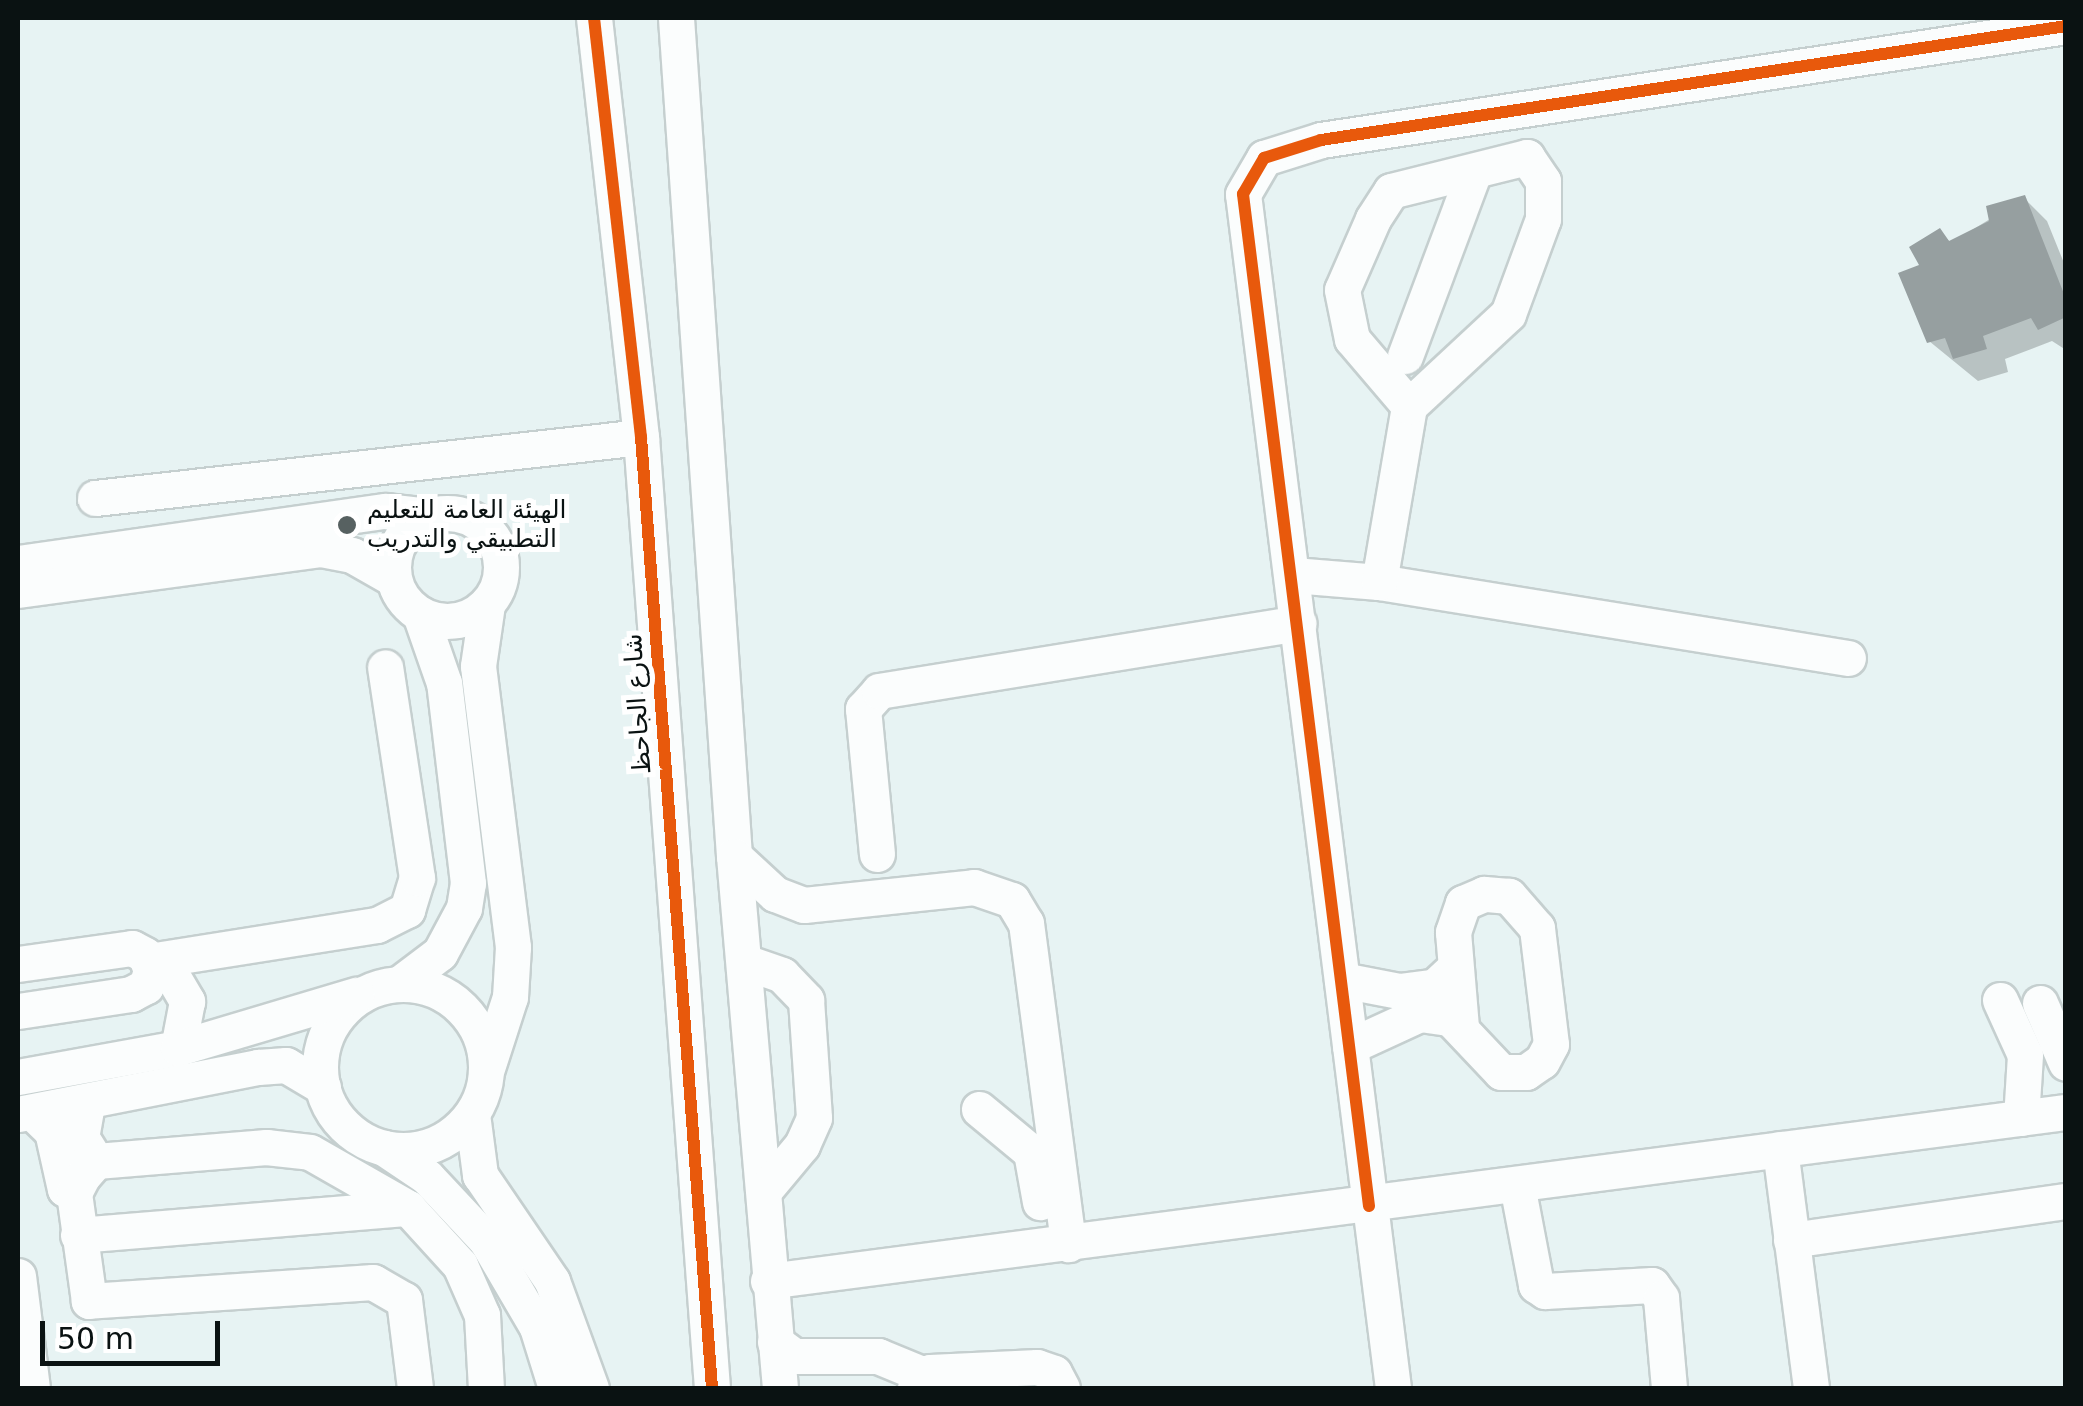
<!DOCTYPE html>
<html>
<head>
<meta charset="utf-8">
<style>
  body { margin:0 }
  #map { position:relative; width:2083px; height:1406px; overflow:hidden; background:#e7f3f3; font-family:"DejaVu Sans","Noto Sans Arabic",sans-serif }
  div>[style] { position:absolute }
  .shadow>* { inset:0; background:#0003 }
  .building>* { inset:0; background:#969fa0 }
  .roads { filter:drop-shadow(2px 0 #c5cfcf) drop-shadow(-2px 0 #c5cfcf) drop-shadow(0 2px #c5cfcf) drop-shadow(0 -2px #c5cfcf) }
  .minor>* { height:35px; margin:-17.5px; padding:0 17.5px; transform-origin:17.5px; border-radius:17.5px; background:#fbfdfd }
  .minor>.ring { margin:-17.5px; padding:0; box-sizing:content-box; background:none; border:35px solid #fbfdfd; border-radius:50% }
  .cycleway>* { height:12px; margin:-6px; padding:0 6px; transform-origin:6px; border-radius:6px; background:#e8590c }
  .dots>* { width:28px; height:28px; translate:-50% -50%; box-sizing:border-box; border:5px solid #fff; border-radius:50% }
  span { translate:-50% -50%; white-space:nowrap; text-align:center; line-height:1.15; -webkit-text-stroke:10px #fff; paint-order:stroke }
  .poi-label { font-size:25px; color:#0a1212 }
  .left { translate:0 -50%; text-align:left }
  .street-label { font-size:25px; color:#0a1212 }
  .frame { position:absolute; inset:0; border:20px solid #0a1212; pointer-events:none }
  .scale { position:absolute; left:40px; top:1321px; width:180px; height:45px; box-sizing:border-box; border:5px solid #0a1212; border-top:0; padding-left:12px; font-size:30px; line-height:35px; white-space:nowrap; color:#0a1212; -webkit-text-stroke:8px #fff; paint-order:stroke }
</style>
</head>
<body>
<div id="map">
  <div class="shadow">
    <div style="clip-path:polygon(2024px 198px,2047px 221px,2066px 268px,2066px 350px,2052px 341px,2005px 359px,2008px 372px,1978px 381px,1929px 341px,1922px 266px,1940px 231px,1951px 243px)"></div>
  </div>
  <div class="building">
    <div style="clip-path:polygon(2025px 195px,2066px 299px,2066px 317px,2038px 330px,2031px 318px,1983px 336px,1987px 349px,1953px 359px,1945px 338px,1927px 343px,1898px 273px,1919px 265px,1909px 247px,1940px 228px,1949px 241px,1989px 221px,1986px 206px)"></div>
  </div>
  <div class="roads">
    <div class="minor">
      <div style="left:594px;top:18px;width:422px;rotate:83.6deg"></div>
      <div style="left:641px;top:437px;width:954px;rotate:85.73deg"></div>
      <div style="left:676px;top:18px;width:840px;rotate:86.04deg"></div>
      <div style="left:734px;top:856px;width:534px;rotate:85.06deg"></div>
      <div style="left:1405px;top:356px;width:197px;rotate:-69.5deg"></div>
      <div style="left:95px;top:498px;width:549px;rotate:-6.37deg"></div>
      <div class="ring" style="left:393px;top:513px;width:73px;height:73px"></div>
      <div style="left:18px;top:563px;width:371px;rotate:-8.1deg"></div>
      <div style="left:385px;top:511px;width:44px;rotate:6.5deg"></div>
      <div style="left:1293px;top:575px;width:86px;rotate:4.7deg"></div>
      <div style="left:1379px;top:582px;width:475px;rotate:9.2deg"></div>
      <div style="left:1379px;top:582px;width:179px;rotate:-80.3deg"></div>
      <div style="left:1409px;top:406px;width:135px;rotate:-42.9deg"></div>
      <div style="left:1508px;top:314px;width:101px;rotate:-69.8deg"></div>
      <div style="left:1543px;top:219px;width:38px;rotate:-90deg"></div>
      <div style="left:1543px;top:181px;width:29px;rotate:-124deg"></div>
      <div style="left:1527px;top:157px;width:140px;rotate:166deg"></div>
      <div style="left:1391px;top:191px;width:33px;rotate:123deg"></div>
      <div style="left:1373px;top:219px;width:77px;rotate:113.6deg"></div>
      <div style="left:1342px;top:290px;width:50px;rotate:78.5deg"></div>
      <div style="left:1352px;top:339px;width:88px;rotate:49.6deg"></div>
      <div style="left:18px;top:590px;width:306px;rotate:-7.7deg"></div>
      <div style="left:321px;top:549px;width:32px;rotate:11deg"></div>
      <div style="left:352px;top:555px;width:48px;rotate:29.7deg"></div>
      <div style="left:877px;top:854px;width:146px;rotate:-95.5deg"></div>
      <div style="left:863px;top:709px;width:24px;rotate:-48deg"></div>
      <div style="left:879px;top:691px;width:425px;rotate:-9.2deg"></div>
      <div style="left:734px;top:856px;width:56px;rotate:42.8deg"></div>
      <div style="left:775px;top:894px;width:31px;rotate:21deg"></div>
      <div style="left:804px;top:905px;width:171px;rotate:-6deg"></div>
      <div style="left:974px;top:887px;width:40px;rotate:18.9deg"></div>
      <div style="left:1012px;top:900px;width:27px;rotate:59deg"></div>
      <div style="left:1026px;top:923px;width:324px;rotate:82.5deg"></div>
      <div style="left:163px;top:960px;width:48px;rotate:59.7deg"></div>
      <div style="left:187px;top:1001px;width:48px;rotate:100.8deg"></div>
      <div style="left:149px;top:961px;width:231px;rotate:-9deg"></div>
      <div style="left:377px;top:925px;width:34px;rotate:-27deg"></div>
      <div style="left:407px;top:910px;width:34px;rotate:-73deg"></div>
      <div style="left:417px;top:878px;width:213px;rotate:-98.6deg"></div>
      <div style="left:745px;top:962px;width:39px;rotate:19deg"></div>
      <div style="left:782px;top:975px;width:35px;rotate:46deg"></div>
      <div style="left:806px;top:1000px;width:118px;rotate:86.1deg"></div>
      <div style="left:814px;top:1118px;width:30px;rotate:114deg"></div>
      <div style="left:802px;top:1145px;width:55px;rotate:129.8deg"></div>
      <div style="left:18px;top:964px;width:115px;rotate:-8deg"></div>
      <div style="left:132px;top:948px;width:15px;rotate:28deg"></div>
      <div style="left:145px;top:955px;width:16px;rotate:68deg"></div>
      <div style="left:151px;top:970px;width:17px;rotate:107deg"></div>
      <div style="left:146px;top:986px;width:17px;rotate:152deg"></div>
      <div style="left:131px;top:994px;width:114px;rotate:171.4deg"></div>
      <div style="left:1342px;top:980px;width:58px;rotate:10.9deg"></div>
      <div style="left:1399px;top:991px;width:35px;rotate:-7deg"></div>
      <div style="left:1434px;top:987px;width:26px;rotate:-43deg"></div>
      <div style="left:399px;top:984px;width:51px;rotate:-37.1deg"></div>
      <div style="left:440px;top:953px;width:51px;rotate:-61.9deg"></div>
      <div style="left:464px;top:908px;width:25px;rotate:-81deg"></div>
      <div style="left:468px;top:883px;width:201px;rotate:-96.8deg"></div>
      <div style="left:444px;top:683px;width:73px;rotate:-109.2deg"></div>
      <div class="ring" style="left:320px;top:984px;width:131px;height:131px"></div>
      <div style="left:2000px;top:1000px;width:60px;rotate:65.6deg"></div>
      <div style="left:2025px;top:1055px;width:63px;rotate:93.6deg"></div>
      <div style="left:2040px;top:1003px;width:65px;rotate:66.6deg"></div>
      <div style="left:1350px;top:1046px;width:77px;rotate:-24.6deg"></div>
      <div style="left:1420px;top:1014px;width:30px;rotate:8deg"></div>
      <div style="left:1450px;top:1018px;width:74px;rotate:46.6deg"></div>
      <div style="left:1501px;top:1072px;width:25px"></div>
      <div style="left:1526px;top:1072px;width:19px;rotate:-35deg"></div>
      <div style="left:1542px;top:1061px;width:19px;rotate:-62deg"></div>
      <div style="left:1551px;top:1044px;width:117px;rotate:-96.9deg"></div>
      <div style="left:1537px;top:928px;width:43px;rotate:-131.2deg"></div>
      <div style="left:1509px;top:896px;width:25px;rotate:-175deg"></div>
      <div style="left:1484px;top:894px;width:23px;rotate:157deg"></div>
      <div style="left:1463px;top:903px;width:31px;rotate:109deg"></div>
      <div style="left:1453px;top:932px;width:96px;rotate:85.2deg"></div>
      <div style="left:487px;top:1068px;width:75px;rotate:-72.1deg"></div>
      <div style="left:510px;top:997px;width:50px;rotate:-86.6deg"></div>
      <div style="left:513px;top:947px;width:283px;rotate:-97.1deg"></div>
      <div style="left:478px;top:666px;width:63px;rotate:-81.7deg"></div>
      <div style="left:18px;top:1077px;width:163px;rotate:-10.3deg"></div>
      <div style="left:178px;top:1048px;width:186px;rotate:-16.6deg"></div>
      <div style="left:87px;top:1104px;width:34px;rotate:100deg"></div>
      <div style="left:81px;top:1137px;width:28px;rotate:58deg"></div>
      <div style="left:979px;top:1109px;width:67px;rotate:39.6deg"></div>
      <div style="left:1031px;top:1152px;width:51px;rotate:79.8deg"></div>
      <div style="left:32px;top:1112px;width:28px;rotate:44deg"></div>
      <div style="left:52px;top:1131px;width:59px;rotate:77.4deg"></div>
      <div style="left:65px;top:1189px;width:10px;rotate:24deg"></div>
      <div style="left:18px;top:1114px;width:245px;rotate:-11.1deg"></div>
      <div style="left:258px;top:1067px;width:28px;rotate:-4deg"></div>
      <div style="left:286px;top:1065px;width:43px;rotate:30.7deg"></div>
      <div style="left:472px;top:1114px;width:62px;rotate:82.5deg"></div>
      <div style="left:480px;top:1175px;width:128px;rotate:55.8deg"></div>
      <div style="left:552px;top:1281px;width:114px;rotate:70deg"></div>
      <div style="left:384px;top:1148px;width:52px;rotate:34deg"></div>
      <div style="left:427px;top:1177px;width:86px;rotate:46.9deg"></div>
      <div style="left:486px;top:1240px;width:101px;rotate:59.6deg"></div>
      <div style="left:537px;top:1327px;width:64px;rotate:72.7deg"></div>
      <div style="left:1780px;top:1149px;width:241px;rotate:82.6deg"></div>
      <div style="left:1517px;top:1185px;width:102px;rotate:79.2deg"></div>
      <div style="left:1536px;top:1285px;width:11px;rotate:34deg"></div>
      <div style="left:1545px;top:1291px;width:107px;rotate:-3.2deg"></div>
      <div style="left:1652px;top:1285px;width:16px;rotate:55deg"></div>
      <div style="left:1661px;top:1298px;width:90px;rotate:84.9deg"></div>
      <div style="left:78px;top:1235px;width:331px;rotate:-4.7deg"></div>
      <div style="left:1791px;top:1240px;width:278px;rotate:-8.1deg"></div>
      <div style="left:18px;top:1276px;width:113px;rotate:82.9deg"></div>
      <div style="left:768px;top:1281px;width:1309px;rotate:-7.42deg"></div>
      <div style="left:775px;top:1342px;width:24px;rotate:36deg"></div>
      <div style="left:794px;top:1356px;width:84px"></div>
      <div style="left:878px;top:1356px;width:50px;rotate:22.4deg"></div>
      <div style="left:415px;top:1388px;width:89px;rotate:-97.1deg"></div>
      <div style="left:404px;top:1300px;width:36px;rotate:-150deg"></div>
      <div style="left:373px;top:1282px;width:285px;rotate:176.2deg"></div>
      <div style="left:89px;top:1301px;width:109px;rotate:-97.9deg"></div>
      <div style="left:74px;top:1193px;width:18px;rotate:-63deg"></div>
      <div style="left:82px;top:1177px;width:21px;rotate:-49deg"></div>
      <div style="left:96px;top:1161px;width:171px;rotate:-4.7deg"></div>
      <div style="left:266px;top:1147px;width:44px;rotate:6.5deg"></div>
      <div style="left:310px;top:1152px;width:113px;rotate:29.7deg"></div>
      <div style="left:408px;top:1208px;width:77px;rotate:47.6deg"></div>
      <div style="left:460px;top:1265px;width:55px;rotate:66.3deg"></div>
      <div style="left:482px;top:1315px;width:73px;rotate:86.9deg"></div>
      <div style="left:915px;top:1388px;width:22px;rotate:-47deg"></div>
      <div style="left:930px;top:1372px;width:107px;rotate:-2.7deg"></div>
      <div style="left:1037px;top:1367px;width:18px;rotate:19deg"></div>
      <div style="left:1054px;top:1373px;width:17px;rotate:62deg"></div>
      <div style="left:1393px;top:1388px;width:1203px;rotate:-97.16deg"></div>
      <div style="left:1243px;top:194px;width:42px;rotate:-59.7deg"></div>
      <div style="left:1264px;top:158px;width:60px;rotate:-17.5deg"></div>
      <div style="left:1321px;top:140px;width:754px;rotate:-8.7deg"></div>
    </div>
  </div>
  <div class="cycleway">
    <div style="left:594px;top:18px;width:422px;rotate:83.6deg"></div>
    <div style="left:641px;top:437px;width:954px;rotate:85.73deg"></div>
    <div style="left:1369px;top:1206px;width:1020px;rotate:-97.1deg"></div>
    <div style="left:1243px;top:194px;width:42px;rotate:-59.7deg"></div>
    <div style="left:1264px;top:158px;width:60px;rotate:-17.5deg"></div>
    <div style="left:1321px;top:140px;width:754px;rotate:-8.7deg"></div>
  </div>
  <div class="dots">
    <div style="left:347px;top:525px;background:#576161"></div>
  </div>
  <div class="poi-label">
    <span class="left" style="left:367px;top:525px">الهيئة العامة للتعليم<br>التطبيقي والتدريب</span>
  </div>
  <div class="street-label">
    <span style="left:638px;top:704px;rotate:-94deg">شارع الجاحظ</span>
  </div>
  <div class="frame"></div>
  <div class="scale">50 m</div>
</div>
</body>
</html>
